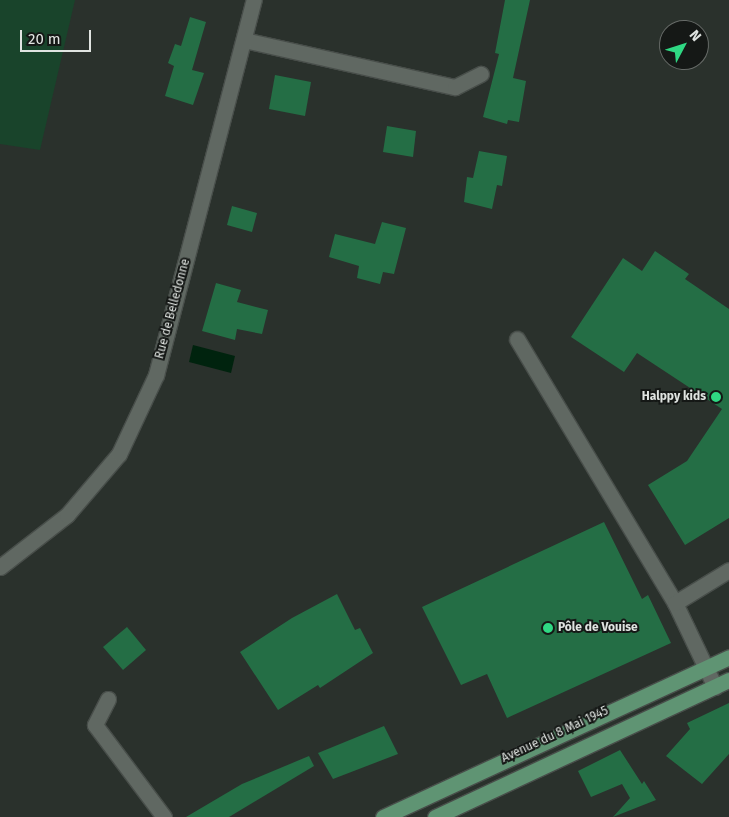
<!DOCTYPE html>
<html>
<head>
<meta charset="utf-8">
<style>
  body { margin:0 }
  #map { position:relative; width:729px; height:817px; overflow:hidden; background:#2a312c; font-family:"Fira Sans",sans-serif }
  div>[style] { position:absolute }
  .green>* { inset:0; background:#19442b }
  .water>* { inset:0; background:#00230e }
  .building>* { inset:0; background:#246e45 }
  .roads { filter:drop-shadow(1px 0 #484e4a) drop-shadow(-1px 0 #484e4a) drop-shadow(0 1px #484e4a) drop-shadow(0 -1px #484e4a) }
  .minor>* { height:15px; margin:-7.5px; padding:0 7.5px; transform-origin:7.5px; border-radius:7.5px; background:#606862 }
  .major>* { height:15px; margin:-7.5px; padding:0 7.5px; transform-origin:7.5px; border-radius:7.5px; background:#5f9473 }
  .dots>* { width:14px; height:14px; translate:-50% -50%; box-sizing:border-box; border:2px solid #151816; border-radius:50% }
  span { translate:-50% -50%; white-space:nowrap; text-align:center; line-height:1.15; -webkit-text-stroke:4px #151816; paint-order:stroke }
  .street-label { font-size:12px; color:#e0e4e1 }
  .poi-label { font-size:12px; color:#e0e4e1; font-weight:700 }
  .right { translate:-100% -50%; text-align:right }
  .left { translate:0 -50%; text-align:left }
  .north { position:absolute; left:659px; top:20px; width:50px; height:50px; box-sizing:border-box; background:#151816; border:1px solid #666a67; border-radius:50%; rotate:50deg; font-size:14px; font-weight:700; line-height:20px; text-align:center; color:#e0e4e1 }
  .north::after { content:''; display:block; margin:auto; width:18px; height:22px; background:#2fd883; clip-path:polygon(50% 0,100% 100%,50% 72%,0 100%) }
  .scale { position:absolute; left:20px; top:30px; width:71px; height:22px; box-sizing:border-box; border:2px solid #e0e4e1; border-top:0; padding-left:6px; font-size:15px; line-height:18px; white-space:nowrap; color:#e0e4e1; -webkit-text-stroke:4px #151816; paint-order:stroke }
</style>
</head>
<body>
<div id="map">
  <div class="green">
    <div style="clip-path:polygon(0 0,75px 0,40px 150px,0 144px)"></div>
  </div>
  <div class="water">
    <div style="clip-path:polygon(193px 345px,235px 356px,231px 373px,189px 362px)"></div>
  </div>
  <div class="building">
    <div style="clip-path:polygon(505px 0,530px 0,513px 78px,526px 81px,519px 122px,508px 120px,507px 124px,483px 117px,499px 54px,495px 53px)"></div>
    <div style="clip-path:polygon(190px 17px,206px 22px,192px 70px,204px 73px,193px 105px,165px 96px,174px 66px,168px 63px,175px 44px,181px 46px)"></div>
    <div style="clip-path:polygon(275px 75px,311px 82px,305px 116px,269px 109px)"></div>
    <div style="clip-path:polygon(387px 126px,416px 131px,413px 157px,383px 152px)"></div>
    <div style="clip-path:polygon(479px 151px,507px 156px,502px 186px,497px 185px,492px 209px,464px 202px,467px 177px,473px 178px)"></div>
    <div style="clip-path:polygon(232px 206px,257px 213px,252px 232px,227px 225px)"></div>
    <div style="clip-path:polygon(382px 222px,406px 228px,394px 274px,383px 272px,380px 284px,357px 278px,359px 266px,329px 257px,335px 234px,375px 244px)"></div>
    <div style="clip-path:polygon(655px 251px,689px 274px,685px 279px,729px 309px,729px 518px,685px 545px,648px 485px,687px 461px,722px 409px,637px 353px,624px 372px,571px 337px,623px 258px,642px 271px)"></div>
    <div style="clip-path:polygon(216px 283px,241px 290px,237px 302px,268px 310px,262px 334px,237px 329px,235px 340px,202px 331px)"></div>
    <div style="clip-path:polygon(604px 522px,642px 599px,648px 595px,671px 643px,507px 718px,487px 674px,461px 685px,422px 607px)"></div>
    <div style="clip-path:polygon(337px 594px,355px 630px,360px 628px,373px 653px,320px 688px,318px 685px,278px 710px,240px 652px,292px 618px)"></div>
    <div style="clip-path:polygon(127px 627px,146px 650px,123px 670px,103px 647px)"></div>
    <div style="clip-path:polygon(729px 703px,729px 754px,702px 784px,666px 756px,690px 729px,687px 723px)"></div>
    <div style="clip-path:polygon(384px 726px,398px 754px,333px 779px,318px 753px)"></div>
    <div style="clip-path:polygon(620px 750px,642px 784px,644px 781px,656px 800px,613px 817px,630px 798px,622px 784px,591px 797px,578px 771px)"></div>
    <div style="clip-path:polygon(309px 756px,314px 766px,229px 817px,186px 817px,242px 784px)"></div>
  </div>
  <div class="roads">
    <div class="minor">
      <div style="left:244px;top:40px;width:216px;rotate:12.6deg"></div>
      <div style="left:455px;top:87px;width:29px;rotate:-27deg"></div>
      <div style="left:517px;top:339px;width:308px;rotate:59.1deg"></div>
      <div style="left:675px;top:603px;width:93px;rotate:64.5deg"></div>
      <div style="left:0;top:567px;width:85px;rotate:-37.8deg"></div>
      <div style="left:67px;top:515px;width:80px;rotate:-49.6deg"></div>
      <div style="left:119px;top:454px;width:87px;rotate:-64.9deg"></div>
      <div style="left:156px;top:375px;width:388px;rotate:-75.4deg"></div>
      <div style="left:675px;top:603px;width:63px;rotate:-31.4deg"></div>
      <div style="left:108px;top:699px;width:29px;rotate:117deg"></div>
      <div style="left:95px;top:725px;width:115px;rotate:53.1deg"></div>
    </div>
    <div class="major">
      <div style="left:383px;top:817px;width:381px;rotate:-24.8deg"></div>
      <div style="left:435px;top:817px;width:324px;rotate:-25deg"></div>
    </div>
  </div>
  <div class="dots">
    <div style="left:716px;top:397px;background:#2fd883"></div>
    <div style="left:548px;top:628px;background:#2fd883"></div>
  </div>
  <div class="street-label">
    <span style="left:173px;top:309px;rotate:-75deg">Rue de Belledonne</span>
    <span style="left:555px;top:735px;rotate:-25deg">Avenue du 8 Mai 1945</span>
  </div>
  <div class="poi-label">
    <span class="right" style="left:706px;top:397px">Halppy kids</span>
    <span class="left" style="left:558px;top:628px">Pôle de Vouise</span>
  </div>
  <div class="north">N</div>
  <div class="scale">20 m</div>
</div>
</body>
</html>
